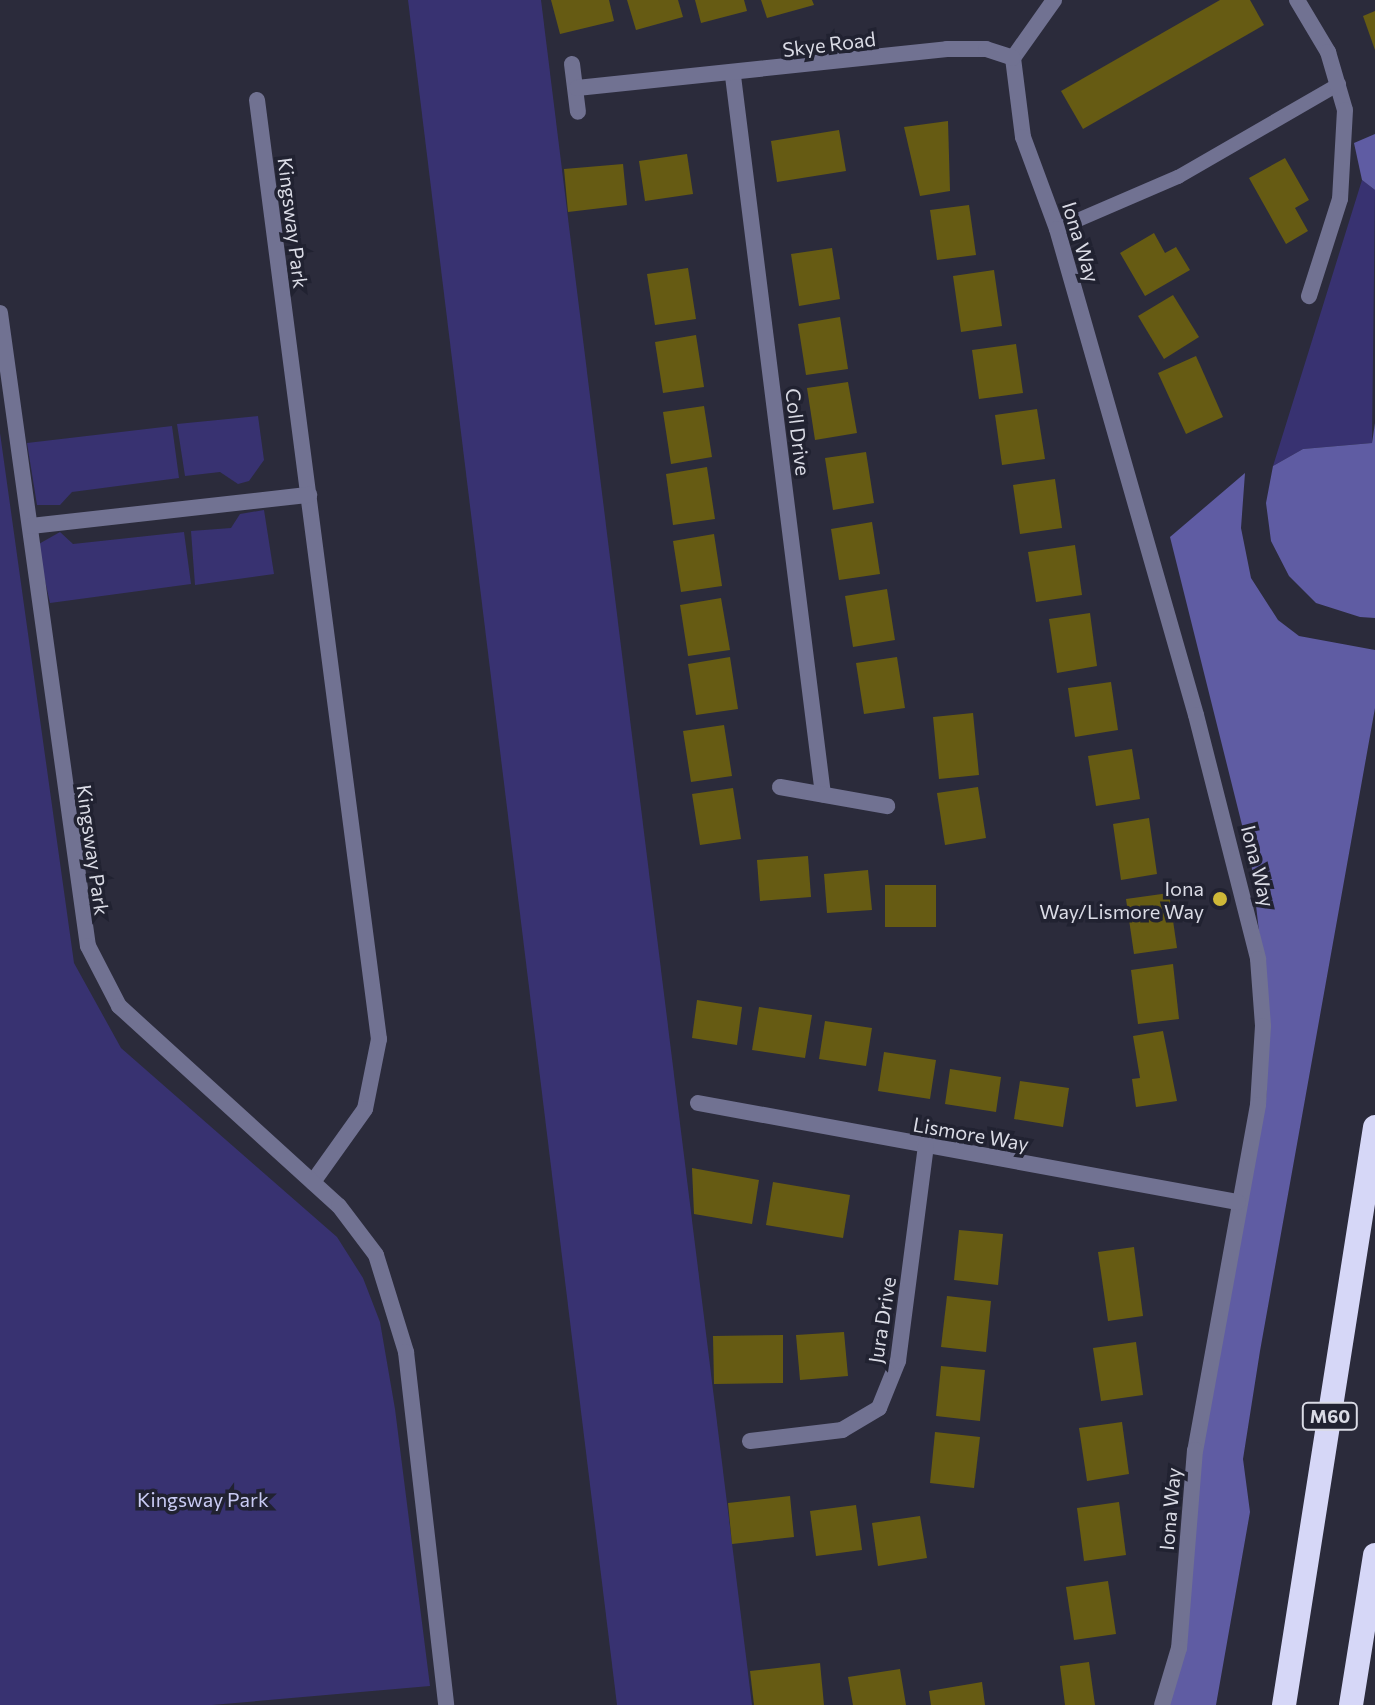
<!DOCTYPE html>
<html>
<head>
<meta charset="utf-8">
<style>
  body { margin:0 }
  #map { position:relative; width:1375px; height:1705px; overflow:hidden; background:#2b2b3b; font-family:Commissioner,sans-serif }
  div>[style] { position:absolute }
  .green>* { inset:0; background:#383271 }
  .forest>* { inset:0; background:#5f5ca3 }
  .building>* { inset:0; background:#665b13 }
  .service>* { height:14px; margin:-7px; padding:0 7px; transform-origin:7px; border-radius:7px; background:#717292 }
  .minor>* { height:16px; margin:-8px; padding:0 8px; transform-origin:8px; border-radius:8px; background:#717292 }
  .motorway>* { height:24px; margin:-12px; padding:0 12px; transform-origin:12px; border-radius:12px; background:#d6d7f7 }
  .dots>* { width:22px; height:22px; translate:-50% -50%; box-sizing:border-box; border:4px solid #212231; border-radius:50% }
  span { translate:-50% -50%; white-space:nowrap; text-align:center; line-height:1.15; -webkit-text-stroke:7px #212231; paint-order:stroke }
  .shield-label span { padding:2px 6px; background:#212231; border:2px solid; border-radius:6px; -webkit-text-stroke-width:0 }
  .shield-label { font-size:18px; color:#dadbe5; font-weight:700 }
  .street-label { font-size:20px; color:#dadbe5 }
  .poi-label { font-size:20px; color:#dadbe5 }
  .right { translate:-100% -50%; text-align:right }
  .park-label { font-size:20px; color:#c9cbf3 }
</style>
</head>
<body>
<div id="map">
  <div class="green">
    <div style="clip-path:polygon(408px 0,541px 0,752px 1705px,617px 1705px)"></div>
    <div style="clip-path:polygon(1362px 180px,1375px 190px,1372px 443px,1303px 449px,1273px 466px)"></div>
    <div style="clip-path:polygon(258px 416px,264px 460px,249px 481px,238px 484px,220px 472px,185px 476px,177px 424px)"></div>
    <div style="clip-path:polygon(172px 426px,179px 478px,72px 492px,60px 505px,37px 505px,27px 443px)"></div>
    <div style="clip-path:polygon(0 433px,74px 963px,121px 1048px,337px 1237px,363px 1278px,380px 1322px,395px 1409px,430px 1686px,212px 1705px,0 1705px)"></div>
    <div style="clip-path:polygon(264px 510px,274px 574px,195px 585px,191px 531px,231px 528px,240px 514px)"></div>
    <div style="clip-path:polygon(60px 532px,73px 544px,184px 532px,191px 584px,50px 603px,37px 545px)"></div>
  </div>
  <div class="forest">
    <div style="clip-path:polygon(1375px 134px,1375px 190px,1362px 180px,1354px 143px)"></div>
    <div style="clip-path:polygon(1375px 423px,1375px 618px,1360px 617px,1316px 603px,1289px 576px,1271px 541px,1266px 503px,1273px 466px,1303px 449px,1372px 443px)"></div>
    <div style="clip-path:polygon(1245px 473px,1241px 528px,1251px 578px,1278px 620px,1299px 636px,1375px 650px,1375px 708px,1260px 1351px,1243px 1459px,1250px 1512px,1216px 1705px,1167px 1705px,1201px 1453px,1266px 1099px,1269px 1020px,1251px 861px,1170px 537px)"></div>
  </div>
  <div class="building">
    <div style="clip-path:polygon(551px 0,609px 0,614px 21px,560px 34px)"></div>
    <div style="clip-path:polygon(627px 0,678px 0,683px 17px,636px 30px)"></div>
    <div style="clip-path:polygon(695px 0,744px 0,747px 11px,701px 23px)"></div>
    <div style="clip-path:polygon(761px 0,812px 0,814px 5px,767px 18px)"></div>
    <div style="clip-path:polygon(1220px 0,1250px 0,1264px 25px,1083px 129px,1061px 91px)"></div>
    <div style="clip-path:polygon(1375px 11px,1375px 50px,1363px 16px)"></div>
    <div style="clip-path:polygon(948px 121px,950px 191px,920px 196px,904px 127px)"></div>
    <div style="clip-path:polygon(839px 130px,846px 171px,777px 182px,771px 141px)"></div>
    <div style="clip-path:polygon(687px 154px,693px 194px,645px 201px,639px 161px)"></div>
    <div style="clip-path:polygon(1285px 158px,1309px 200px,1295px 208px,1308px 231px,1286px 244px,1249px 178px)"></div>
    <div style="clip-path:polygon(623px 164px,627px 205px,568px 212px,564px 169px)"></div>
    <div style="clip-path:polygon(969px 205px,976px 255px,937px 260px,930px 210px)"></div>
    <div style="clip-path:polygon(1154px 233px,1165px 253px,1176px 247px,1190px 270px,1145px 296px,1120px 253px)"></div>
    <div style="clip-path:polygon(832px 248px,840px 299px,799px 306px,791px 254px)"></div>
    <div style="clip-path:polygon(688px 268px,696px 319px,655px 325px,647px 274px)"></div>
    <div style="clip-path:polygon(994px 270px,1002px 326px,961px 332px,953px 276px)"></div>
    <div style="clip-path:polygon(1173px 295px,1199px 337px,1164px 359px,1138px 316px)"></div>
    <div style="clip-path:polygon(840px 317px,848px 369px,806px 375px,798px 324px)"></div>
    <div style="clip-path:polygon(696px 335px,704px 387px,663px 393px,655px 342px)"></div>
    <div style="clip-path:polygon(1016px 344px,1023px 393px,979px 399px,972px 350px)"></div>
    <div style="clip-path:polygon(1196px 356px,1223px 417px,1186px 434px,1158px 373px)"></div>
    <div style="clip-path:polygon(848px 382px,857px 433px,815px 440px,807px 388px)"></div>
    <div style="clip-path:polygon(704px 406px,712px 457px,671px 464px,663px 412px)"></div>
    <div style="clip-path:polygon(1037px 409px,1045px 459px,1002px 465px,995px 415px)"></div>
    <div style="clip-path:polygon(866px 452px,874px 503px,833px 510px,825px 458px)"></div>
    <div style="clip-path:polygon(707px 467px,715px 519px,673px 525px,666px 474px)"></div>
    <div style="clip-path:polygon(1055px 479px,1062px 528px,1020px 534px,1013px 485px)"></div>
    <div style="clip-path:polygon(872px 522px,880px 574px,839px 580px,831px 529px)"></div>
    <div style="clip-path:polygon(714px 534px,722px 586px,681px 592px,673px 541px)"></div>
    <div style="clip-path:polygon(1075px 545px,1082px 595px,1036px 602px,1028px 552px)"></div>
    <div style="clip-path:polygon(887px 589px,895px 640px,853px 647px,845px 596px)"></div>
    <div style="clip-path:polygon(721px 598px,730px 650px,688px 656px,680px 605px)"></div>
    <div style="clip-path:polygon(1090px 613px,1097px 666px,1057px 673px,1049px 619px)"></div>
    <div style="clip-path:polygon(730px 657px,738px 709px,696px 715px,688px 664px)"></div>
    <div style="clip-path:polygon(897px 657px,905px 708px,864px 714px,856px 663px)"></div>
    <div style="clip-path:polygon(1111px 682px,1118px 730px,1075px 737px,1068px 688px)"></div>
    <div style="clip-path:polygon(973px 713px,979px 775px,939px 779px,933px 717px)"></div>
    <div style="clip-path:polygon(724px 725px,732px 776px,691px 782px,683px 731px)"></div>
    <div style="clip-path:polygon(1132px 749px,1140px 799px,1096px 806px,1088px 756px)"></div>
    <div style="clip-path:polygon(978px 787px,986px 838px,945px 845px,937px 793px)"></div>
    <div style="clip-path:polygon(733px 788px,741px 839px,700px 845px,692px 794px)"></div>
    <div style="clip-path:polygon(1149px 818px,1157px 874px,1121px 880px,1113px 824px)"></div>
    <div style="clip-path:polygon(808px 856px,811px 897px,760px 901px,757px 860px)"></div>
    <div style="clip-path:polygon(868px 870px,872px 910px,827px 913px,824px 874px)"></div>
    <div style="clip-path:polygon(885px 885px,936px 885px,936px 927px,885px 927px)"></div>
    <div style="clip-path:polygon(1169px 893px,1177px 948px,1134px 954px,1126px 899px)"></div>
    <div style="clip-path:polygon(1173px 964px,1179px 1019px,1138px 1024px,1131px 970px)"></div>
    <div style="clip-path:polygon(697px 1000px,742px 1007px,737px 1045px,692px 1038px)"></div>
    <div style="clip-path:polygon(759px 1007px,812px 1015px,805px 1058px,752px 1050px)"></div>
    <div style="clip-path:polygon(825px 1021px,872px 1028px,866px 1066px,819px 1059px)"></div>
    <div style="clip-path:polygon(1163px 1031px,1177px 1101px,1136px 1107px,1132px 1079px,1140px 1078px,1133px 1036px)"></div>
    <div style="clip-path:polygon(884px 1052px,936px 1060px,930px 1099px,878px 1091px)"></div>
    <div style="clip-path:polygon(950px 1069px,1001px 1077px,996px 1112px,945px 1104px)"></div>
    <div style="clip-path:polygon(1020px 1081px,1069px 1088px,1063px 1127px,1014px 1119px)"></div>
    <div style="clip-path:polygon(692px 1168px,759px 1180px,752px 1224px,694px 1214px)"></div>
    <div style="clip-path:polygon(773px 1182px,850px 1195px,843px 1238px,766px 1225px)"></div>
    <div style="clip-path:polygon(959px 1230px,1003px 1234px,998px 1285px,954px 1280px)"></div>
    <div style="clip-path:polygon(1134px 1247px,1143px 1316px,1108px 1321px,1098px 1252px)"></div>
    <div style="clip-path:polygon(947px 1296px,991px 1301px,986px 1352px,941px 1347px)"></div>
    <div style="clip-path:polygon(844px 1332px,848px 1376px,800px 1380px,796px 1335px)"></div>
    <div style="clip-path:polygon(783px 1335px,783px 1383px,714px 1384px,713px 1336px)"></div>
    <div style="clip-path:polygon(1136px 1342px,1143px 1395px,1101px 1401px,1093px 1348px)"></div>
    <div style="clip-path:polygon(941px 1366px,985px 1370px,980px 1421px,936px 1416px)"></div>
    <div style="clip-path:polygon(1122px 1422px,1129px 1474px,1087px 1481px,1079px 1428px)"></div>
    <div style="clip-path:polygon(935px 1432px,980px 1437px,974px 1488px,930px 1483px)"></div>
    <div style="clip-path:polygon(790px 1496px,794px 1537px,732px 1544px,728px 1503px)"></div>
    <div style="clip-path:polygon(1119px 1502px,1126px 1555px,1084px 1561px,1077px 1508px)"></div>
    <div style="clip-path:polygon(856px 1505px,862px 1550px,816px 1556px,810px 1511px)"></div>
    <div style="clip-path:polygon(920px 1516px,927px 1558px,878px 1566px,872px 1523px)"></div>
    <div style="clip-path:polygon(1108px 1581px,1116px 1634px,1074px 1640px,1066px 1587px)"></div>
    <div style="clip-path:polygon(1089px 1662px,1095px 1705px,1065px 1705px,1060px 1666px)"></div>
    <div style="clip-path:polygon(820px 1663px,824px 1705px,754px 1705px,750px 1671px)"></div>
    <div style="clip-path:polygon(900px 1669px,906px 1705px,853px 1705px,848px 1677px)"></div>
    <div style="clip-path:polygon(982px 1682px,985px 1705px,931px 1705px,929px 1691px)"></div>
  </div>
  <div class="service">
    <div style="left:1057px;top:229px;width:132px;rotate:-23.3deg"></div>
    <div style="left:1178px;top:177px;width:186px;rotate:-30deg"></div>
  </div>
  <div class="minor">
    <div style="left:1297px;top:0;width:61px;rotate:59.2deg"></div>
    <div style="left:1328px;top:52px;width:60px;rotate:73.7deg"></div>
    <div style="left:1345px;top:110px;width:89px;rotate:93.2deg"></div>
    <div style="left:1340px;top:199px;width:102px;rotate:107.7deg"></div>
    <div style="left:1013px;top:58px;width:80px;rotate:82.8deg"></div>
    <div style="left:1023px;top:137px;width:98px;rotate:69.7deg"></div>
    <div style="left:1057px;top:229px;width:505px;rotate:74.04deg"></div>
    <div style="left:1196px;top:715px;width:252px;rotate:75.7deg"></div>
    <div style="left:1258px;top:959px;width:67px;rotate:85.7deg"></div>
    <div style="left:1263px;top:1026px;width:79px;rotate:93.6deg"></div>
    <div style="left:1258px;top:1105px;width:351px;rotate:100.3deg"></div>
    <div style="left:1195px;top:1450px;width:199px;rotate:94.6deg"></div>
    <div style="left:1179px;top:1648px;width:59px;rotate:106.6deg"></div>
    <div style="left:1013px;top:58px;width:71px;rotate:-54.7deg"></div>
    <div style="left:572px;top:64px;width:48px;rotate:82.9deg"></div>
    <div style="left:733px;top:76px;width:724px;rotate:82.86deg"></div>
    <div style="left:577px;top:88px;width:372px;rotate:-6deg"></div>
    <div style="left:947px;top:49px;width:39px"></div>
    <div style="left:986px;top:49px;width:28px;rotate:18deg"></div>
    <div style="left:257px;top:100px;width:947px;rotate:82.6deg"></div>
    <div style="left:379px;top:1039px;width:71px;rotate:101.3deg"></div>
    <div style="left:365px;top:1109px;width:90px;rotate:125.5deg"></div>
    <div style="left:0;top:313px;width:639px;rotate:82.09deg"></div>
    <div style="left:88px;top:946px;width:68px;rotate:62.7deg"></div>
    <div style="left:119px;top:1006px;width:297px;rotate:42.3deg"></div>
    <div style="left:339px;top:1206px;width:61px;rotate:52.9deg"></div>
    <div style="left:376px;top:1255px;width:102px;rotate:72.8deg"></div>
    <div style="left:406px;top:1352px;width:355px;rotate:83.5deg"></div>
    <div style="left:31px;top:526px;width:280px;rotate:-6.4deg"></div>
    <div style="left:780px;top:787px;width:109px;rotate:10.1deg"></div>
    <div style="left:698px;top:1103px;width:549px;rotate:10.39deg"></div>
    <div style="left:750px;top:1441px;width:93px;rotate:-6.8deg"></div>
    <div style="left:842px;top:1430px;width:43px;rotate:-30.7deg"></div>
    <div style="left:879px;top:1408px;width:51px;rotate:-68deg"></div>
    <div style="left:898px;top:1361px;width:217px;rotate:-82.6deg"></div>
  </div>
  <div class="motorway">
    <div style="left:1284px;top:1705px;width:585px;rotate:-81.05deg"></div>
    <div style="left:1351px;top:1705px;width:152px;rotate:-80.9deg"></div>
  </div>
  <div class="dots">
    <div style="left:1220px;top:899px;background:#ceb838"></div>
  </div>
  <div class="shield-label">
    <span style="left:1330px;top:1416px">M60</span>
  </div>
  <div class="street-label">
    <span style="left:829px;top:44px;rotate:-7deg">Skye Road</span>
    <span style="left:293px;top:223px;rotate:83deg">Kingsway Park</span>
    <span style="left:1081px;top:242px;rotate:73deg">Iona Way</span>
    <span style="left:798px;top:432px;rotate:83deg">Coll Drive</span>
    <span style="left:93px;top:850px;rotate:82deg">Kingsway Park</span>
    <span style="left:1258px;top:866px;rotate:76deg">Iona Way</span>
    <span style="left:971px;top:1134px;rotate:10deg">Lismore Way</span>
    <span style="left:882px;top:1320px;rotate:-81deg">Jura Drive</span>
    <span style="left:1170px;top:1509px;rotate:-85deg">Iona Way</span>
  </div>
  <div class="poi-label">
    <span class="right" style="left:1204px;top:900px">Iona<br>Way/Lismore Way</span>
  </div>
  <div class="park-label">
    <span style="left:203px;top:1499px">Kingsway Park</span>
  </div>
</div>
</body>
</html>
